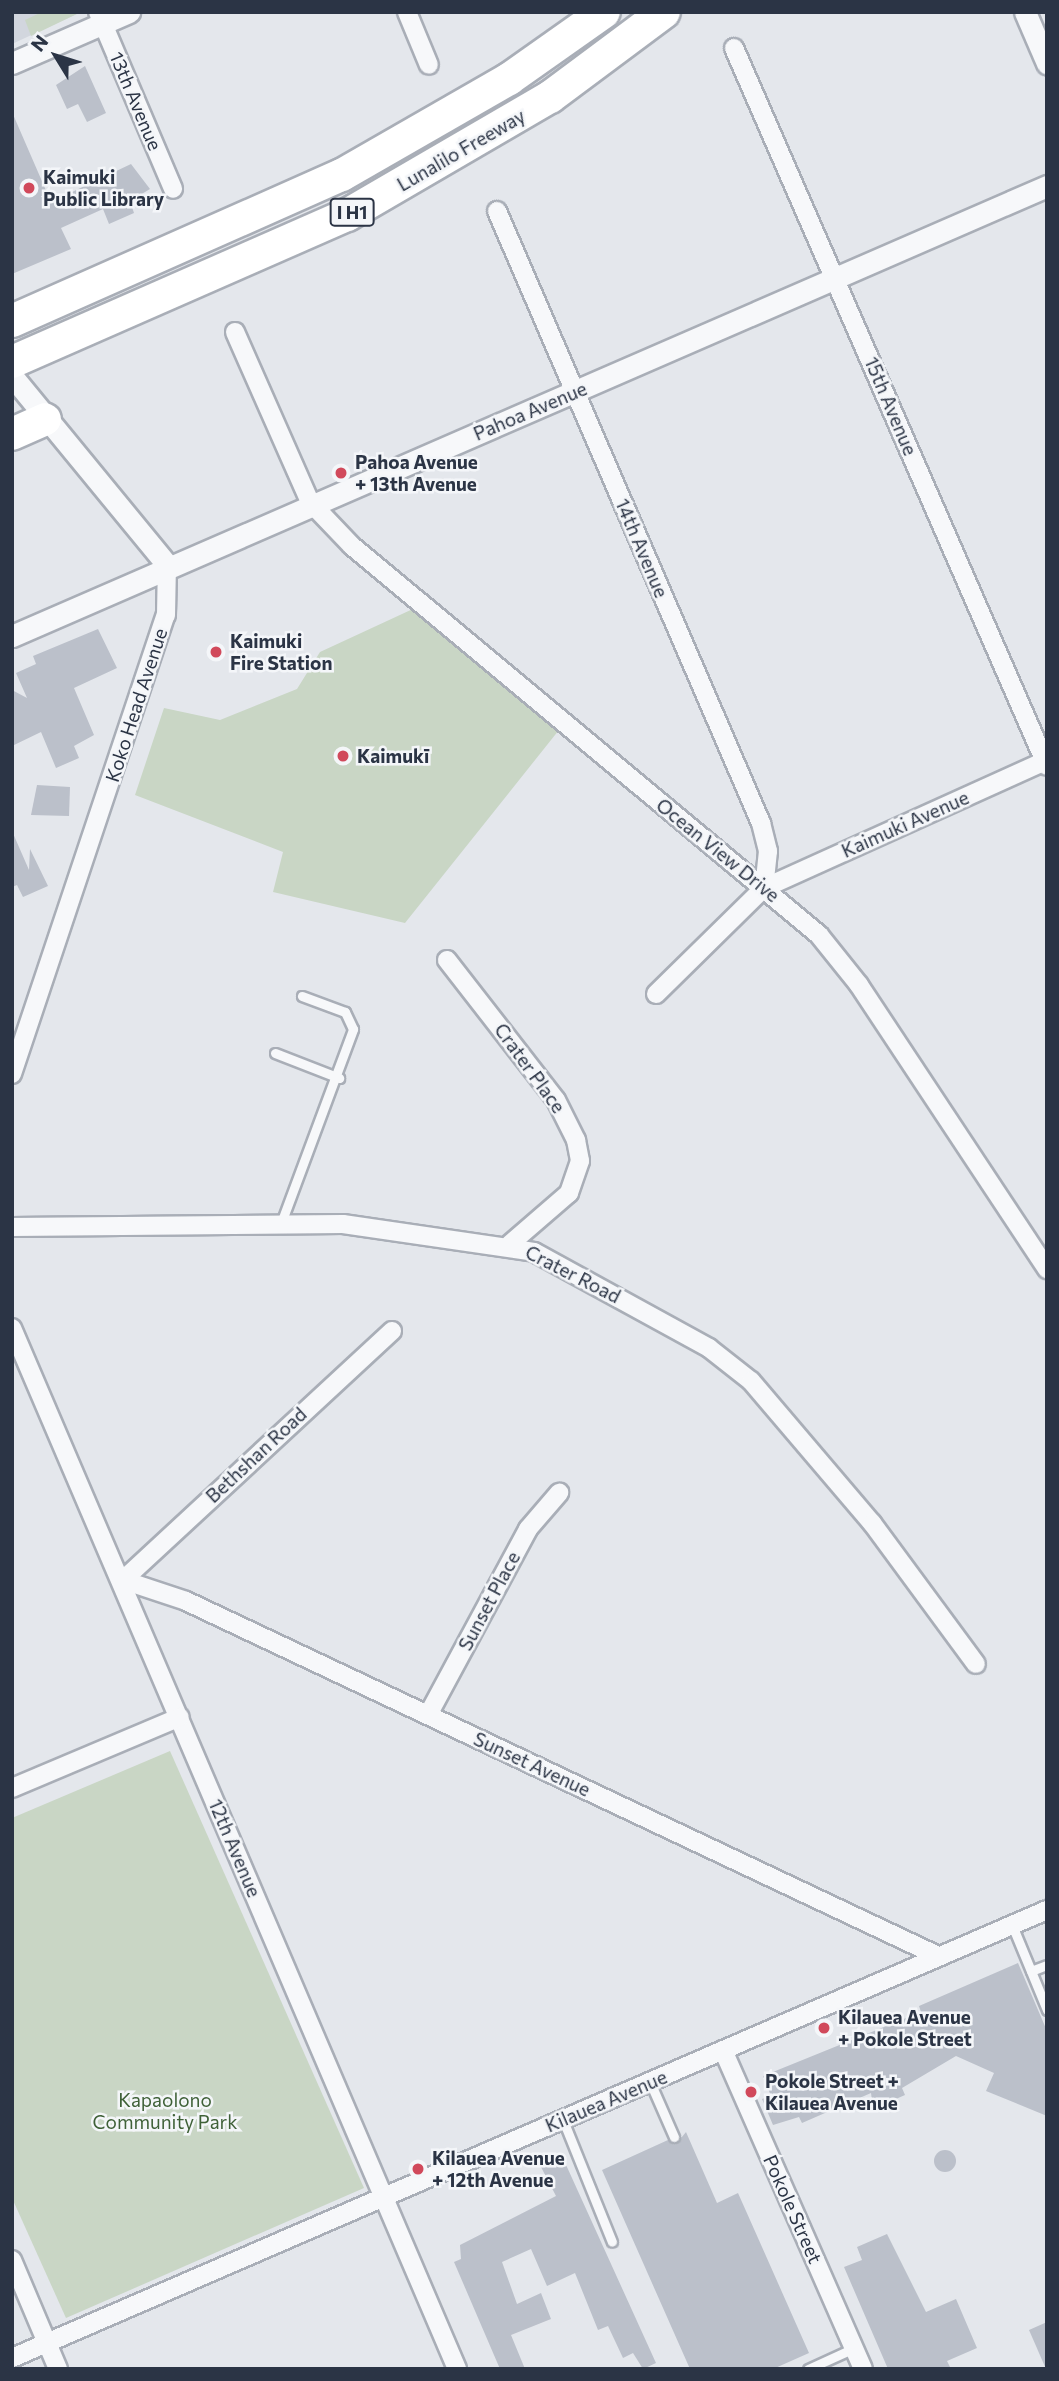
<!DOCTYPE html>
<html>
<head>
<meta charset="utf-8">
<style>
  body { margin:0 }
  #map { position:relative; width:1059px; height:2381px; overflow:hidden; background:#e4e7ec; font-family:Commissioner,sans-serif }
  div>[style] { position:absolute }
  .built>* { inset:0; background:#d2d6de }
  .green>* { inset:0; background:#c9d6c5 }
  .building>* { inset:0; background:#bbc0ca }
  .round { border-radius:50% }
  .path>* { height:3.5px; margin-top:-1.75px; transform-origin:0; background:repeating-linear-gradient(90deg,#c2c5cb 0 5px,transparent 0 10px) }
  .roads { filter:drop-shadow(2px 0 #a9aeb7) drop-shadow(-2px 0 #a9aeb7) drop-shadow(0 2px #a9aeb7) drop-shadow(0 -2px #a9aeb7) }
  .service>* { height:9px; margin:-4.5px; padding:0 4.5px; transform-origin:4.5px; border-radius:4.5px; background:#f7f8fa }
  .minor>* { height:18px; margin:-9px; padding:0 9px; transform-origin:9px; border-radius:9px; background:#f7f8fa }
  .tertiary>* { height:21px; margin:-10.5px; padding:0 10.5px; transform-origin:10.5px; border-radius:10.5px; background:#f7f8fa }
  .motorway>* { height:32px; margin:-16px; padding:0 16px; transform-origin:16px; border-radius:16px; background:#fff }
  .dots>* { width:19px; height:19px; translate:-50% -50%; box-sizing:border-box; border:4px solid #f4f6f9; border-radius:50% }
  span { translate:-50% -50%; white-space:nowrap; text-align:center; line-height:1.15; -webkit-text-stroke:5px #f4f6f9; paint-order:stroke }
  .shield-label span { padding:2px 5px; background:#f4f6f9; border:2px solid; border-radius:5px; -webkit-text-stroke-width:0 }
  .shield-label { font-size:18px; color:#2b3445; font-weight:700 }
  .street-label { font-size:19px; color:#2b3445 }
  .poi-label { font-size:19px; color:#2b3445; font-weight:700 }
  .left { translate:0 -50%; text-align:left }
  .park-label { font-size:19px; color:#3f6138 }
  .frame { position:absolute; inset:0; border:14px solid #2b3445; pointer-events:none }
  .north { position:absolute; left:21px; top:21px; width:70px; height:70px; -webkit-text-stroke:5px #f4f6f9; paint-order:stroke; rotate:308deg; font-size:19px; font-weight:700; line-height:28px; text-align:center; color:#2b3445 }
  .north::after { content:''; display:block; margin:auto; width:24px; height:32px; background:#2b3445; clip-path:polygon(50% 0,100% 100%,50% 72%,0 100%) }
</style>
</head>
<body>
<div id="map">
  <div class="built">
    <div style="clip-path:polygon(12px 12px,81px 12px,12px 44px)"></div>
  </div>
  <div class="green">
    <div style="clip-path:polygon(42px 12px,81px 12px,31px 36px,25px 20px)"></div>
    <div style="clip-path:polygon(415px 608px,559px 730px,405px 923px,273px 892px,283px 852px,135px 795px,164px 708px,220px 720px,297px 689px,320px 652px)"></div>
    <div style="clip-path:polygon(170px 1751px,364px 2188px,66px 2318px,12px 2198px,12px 1818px)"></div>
  </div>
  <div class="building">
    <div style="clip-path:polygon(85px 66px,106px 113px,87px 122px,78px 104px,67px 109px,56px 85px)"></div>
    <div style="clip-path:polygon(12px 112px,51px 202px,131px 164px,150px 189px,130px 201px,134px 213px,109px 224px,103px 209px,61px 228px,71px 249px,12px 274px)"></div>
    <div style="clip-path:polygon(98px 629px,117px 668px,74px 688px,94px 735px,74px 746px,79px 758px,56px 768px,41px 732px,12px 746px,12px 690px,27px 698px,16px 673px,36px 664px,33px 656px)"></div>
    <div style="clip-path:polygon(37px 785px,70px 787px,69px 816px,31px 815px)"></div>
    <div style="clip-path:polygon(12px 831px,29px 870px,30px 849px,48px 886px,23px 897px,17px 885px,12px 887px)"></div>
    <div style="clip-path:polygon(1018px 1963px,1047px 2031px,1047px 2116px,986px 2091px,994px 2073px,956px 2056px,902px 2088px,905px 2095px,873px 2109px,871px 2093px,802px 2123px,799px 2117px,773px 2125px,762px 2099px,771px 2096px,763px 2076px,921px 2012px,919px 2006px)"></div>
    <div style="clip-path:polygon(686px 2132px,717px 2203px,738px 2193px,809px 2353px,773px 2369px,690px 2369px,602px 2170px,668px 2140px,677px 2143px)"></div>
    <div class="round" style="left:934px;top:2150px;width:22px;height:22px"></div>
    <div style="clip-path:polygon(562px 2156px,656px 2363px,643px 2369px,633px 2353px,623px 2358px,608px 2326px,598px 2330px,575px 2273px,547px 2286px,531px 2249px,502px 2262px,517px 2304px,541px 2293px,551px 2319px,511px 2335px,525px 2369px,500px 2369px,454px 2262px,461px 2259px,460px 2245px,556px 2196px,541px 2167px)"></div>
    <div style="clip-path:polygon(887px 2234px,926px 2312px,956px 2299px,977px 2348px,947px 2361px,951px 2369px,888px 2369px,844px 2267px,862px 2260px,857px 2247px)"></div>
    <div style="clip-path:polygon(1047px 2322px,1047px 2369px,1046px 2369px,1029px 2330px)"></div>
  </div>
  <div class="path">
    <div style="left:12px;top:114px;width:1px"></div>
  </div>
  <div class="roads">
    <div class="service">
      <div style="left:275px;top:1053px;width:69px;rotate:21.3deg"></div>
      <div style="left:281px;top:1223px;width:207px;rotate:-69.6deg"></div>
      <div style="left:353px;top:1029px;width:19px;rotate:-115deg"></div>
      <div style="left:345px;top:1012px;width:46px;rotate:-159.6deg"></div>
      <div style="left:1012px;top:1925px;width:92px;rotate:67.6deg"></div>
      <div style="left:1031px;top:1971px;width:17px;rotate:-21deg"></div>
      <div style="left:650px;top:2082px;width:60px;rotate:66.4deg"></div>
      <div style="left:563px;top:2120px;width:131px;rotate:68.1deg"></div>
      <div style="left:808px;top:2369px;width:51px;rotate:-24.5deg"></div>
    </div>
    <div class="minor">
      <div style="left:98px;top:12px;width:192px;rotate:67deg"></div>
      <div style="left:407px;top:12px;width:57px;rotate:67.5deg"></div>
      <div style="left:734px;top:48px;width:783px;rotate:66.45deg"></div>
      <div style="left:497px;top:211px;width:667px;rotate:66.67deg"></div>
      <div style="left:761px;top:823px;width:29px;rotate:76deg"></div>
      <div style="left:768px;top:851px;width:37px;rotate:96deg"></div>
      <div style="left:235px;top:332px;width:186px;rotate:66.2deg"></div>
      <div style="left:310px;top:502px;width:61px;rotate:46.3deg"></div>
      <div style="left:352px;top:546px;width:608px;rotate:39.79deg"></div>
      <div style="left:819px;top:935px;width:64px;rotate:51.3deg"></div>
      <div style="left:859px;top:985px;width:341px;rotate:56.5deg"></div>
      <div style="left:447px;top:960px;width:177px;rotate:52.1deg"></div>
      <div style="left:556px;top:1100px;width:45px;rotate:63.4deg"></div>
      <div style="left:576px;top:1140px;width:21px;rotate:79deg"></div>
      <div style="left:580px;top:1161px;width:34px;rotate:109deg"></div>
      <div style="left:569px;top:1193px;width:78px;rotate:139.2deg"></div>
      <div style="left:656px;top:994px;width:151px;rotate:-44.5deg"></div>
      <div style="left:764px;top:888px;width:311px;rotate:-24.3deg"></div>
      <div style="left:12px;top:1074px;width:484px;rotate:-71.5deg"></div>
      <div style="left:166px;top:615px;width:50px;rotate:-88.9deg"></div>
      <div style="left:12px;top:1227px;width:331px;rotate:-0.5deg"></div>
      <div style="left:343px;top:1224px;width:193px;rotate:8.3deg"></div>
      <div style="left:534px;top:1252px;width:200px;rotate:28.7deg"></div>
      <div style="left:709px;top:1348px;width:53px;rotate:38.2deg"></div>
      <div style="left:751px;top:1381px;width:187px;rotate:49.6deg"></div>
      <div style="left:872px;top:1523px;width:175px;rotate:53.6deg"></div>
      <div style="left:12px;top:1328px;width:1132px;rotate:66.85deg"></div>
      <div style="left:392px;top:1331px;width:367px;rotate:137.2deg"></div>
      <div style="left:123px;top:1580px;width:66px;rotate:18.4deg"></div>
      <div style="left:186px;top:1601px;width:832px;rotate:25.27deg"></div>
      <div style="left:428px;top:1715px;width:211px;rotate:-61.7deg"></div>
      <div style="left:528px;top:1529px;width:48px;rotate:-49.3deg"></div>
      <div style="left:12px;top:1788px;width:182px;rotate:-22.9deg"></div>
      <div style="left:723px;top:2050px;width:348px;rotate:66.3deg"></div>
      <div style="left:12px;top:2260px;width:118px;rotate:67.1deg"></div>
      <div style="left:12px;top:2358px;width:1128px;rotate:-23.41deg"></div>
    </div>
    <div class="tertiary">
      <div style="left:1025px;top:12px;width:56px;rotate:66.7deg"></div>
      <div style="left:12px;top:63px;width:128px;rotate:-23.6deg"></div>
      <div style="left:12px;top:376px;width:244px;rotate:50.6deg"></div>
      <div style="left:12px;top:636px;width:1129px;rotate:-23.5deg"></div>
    </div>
    <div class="motorway">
      <div style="left:12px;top:321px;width:361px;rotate:-23.9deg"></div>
      <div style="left:342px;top:175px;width:193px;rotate:-29.9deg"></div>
      <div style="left:509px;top:79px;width:116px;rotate:-35.2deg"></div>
      <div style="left:12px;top:362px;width:366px;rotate:-23.7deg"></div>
      <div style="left:347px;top:215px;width:235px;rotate:-30.2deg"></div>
      <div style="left:550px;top:97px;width:142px;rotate:-36.7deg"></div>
      <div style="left:12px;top:434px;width:36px;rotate:-24deg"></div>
    </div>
  </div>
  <div class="dots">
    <div style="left:29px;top:188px;background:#d1495b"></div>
    <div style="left:341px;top:473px;background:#d1495b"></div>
    <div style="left:216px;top:652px;background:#d1495b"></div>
    <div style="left:343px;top:756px;background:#d1495b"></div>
    <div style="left:824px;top:2028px;background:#d1495b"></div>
    <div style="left:751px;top:2092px;background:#d1495b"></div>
    <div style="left:418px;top:2169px;background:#d1495b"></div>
  </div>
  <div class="shield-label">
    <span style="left:352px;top:212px">I H1</span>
  </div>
  <div class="street-label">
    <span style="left:136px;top:101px;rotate:67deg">13th Avenue</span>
    <span style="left:461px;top:150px;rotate:-30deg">Lunalilo Freeway</span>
    <span style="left:891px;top:406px;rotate:67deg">15th Avenue</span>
    <span style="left:530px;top:411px;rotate:-23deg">Pahoa Avenue</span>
    <span style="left:642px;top:548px;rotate:67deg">14th Avenue</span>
    <span style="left:136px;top:705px;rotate:-72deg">Koko Head Avenue</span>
    <span style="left:905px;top:824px;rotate:-24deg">Kaimuki Avenue</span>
    <span style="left:718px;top:850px;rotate:39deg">Ocean View Drive</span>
    <span style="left:530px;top:1068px;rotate:54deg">Crater Place</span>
    <span style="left:573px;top:1274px;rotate:27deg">Crater Road</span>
    <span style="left:256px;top:1455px;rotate:-43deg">Bethshan Road</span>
    <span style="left:489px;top:1601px;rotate:-62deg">Sunset Place</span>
    <span style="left:532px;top:1764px;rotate:25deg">Sunset Avenue</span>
    <span style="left:235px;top:1848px;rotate:67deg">12th Avenue</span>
    <span style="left:606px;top:2101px;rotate:-23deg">Kilauea Avenue</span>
    <span style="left:793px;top:2209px;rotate:66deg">Pokole Street</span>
  </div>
  <div class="poi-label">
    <span class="left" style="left:43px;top:188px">Kaimuki<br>Public Library</span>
    <span class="left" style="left:355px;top:473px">Pahoa Avenue<br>+ 13th Avenue</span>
    <span class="left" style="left:230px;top:652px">Kaimuki<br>Fire Station</span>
    <span class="left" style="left:357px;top:756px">Kaimukī</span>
    <span class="left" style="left:838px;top:2028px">Kilauea Avenue<br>+ Pokole Street</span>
    <span class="left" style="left:765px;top:2092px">Pokole Street +<br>Kilauea Avenue</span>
    <span class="left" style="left:432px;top:2169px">Kilauea Avenue<br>+ 12th Avenue</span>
  </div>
  <div class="park-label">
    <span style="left:165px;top:2111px">Kapaolono<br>Community Park</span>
  </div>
  <div class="frame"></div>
  <div class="north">N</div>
</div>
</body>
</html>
